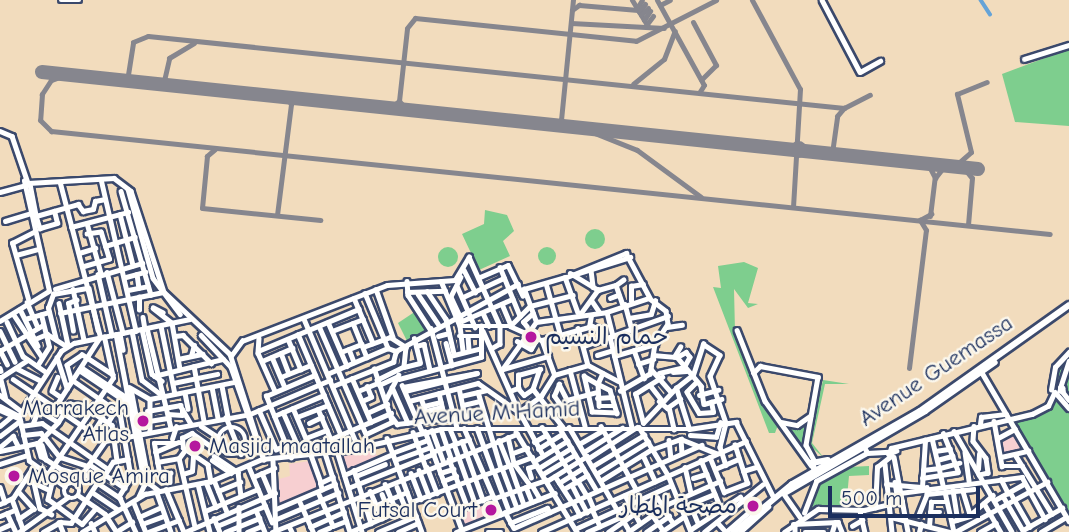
<!DOCTYPE html>
<html>
<head>
<meta charset="utf-8">
<style>
  body { margin:0 }
  #map { position:relative; width:1069px; height:532px; overflow:hidden; background:#f2dcbd; font-family:"Comic Neue","Playpen Sans Arabic",sans-serif }
  div>[style] { position:absolute }
  .built>* { inset:0; background:#f7cfd1 }
  .green>* { inset:0; background:#7ece8e }
  .round { border-radius:50% }
  .canal>* { height:3.5px; margin:-1.75px; padding:0 1.75px; transform-origin:1.75px; border-radius:1.75px; background:#65a3d7 }
  .taxiway>* { height:5px; margin:-2.5px; padding:0 2.5px; transform-origin:2.5px; border-radius:2.5px; background:#86868e }
  .taxiway>.ring { margin:-2.5px; padding:0; box-sizing:content-box; background:none; border:5px solid #86868e; border-radius:50% }
  .runway>* { height:14px; margin:-7px; padding:0 7px; transform-origin:7px; border-radius:7px; background:#86868e }
  .roads { filter:drop-shadow(2px 0 #3b496c) drop-shadow(-2px 0 #3b496c) drop-shadow(0 2px #3b496c) drop-shadow(0 -2px #3b496c) }
  .minor>* { height:4.5px; margin:-2.25px; padding:0 2.25px; transform-origin:2.25px; border-radius:2.25px; background:#fff }
  .minor>.ring { margin:-2.25px; padding:0; box-sizing:content-box; background:none; border:4.5px solid #fff; border-radius:50% }
  .major>* { height:6px; margin:-3px; padding:0 3px; transform-origin:3px; border-radius:3px; background:#fff }
  .dots>* { width:19px; height:19px; translate:-50% -50%; box-sizing:border-box; border:4px solid #fbf7ec; border-radius:50% }
  span { translate:-50% -50%; white-space:nowrap; text-align:center; line-height:1.15; -webkit-text-stroke:5px #fbf7ec; paint-order:stroke }
  .poi-label { font-size:23px; color:#1b2f5e }
  .left { translate:0 -50%; text-align:left }
  .right { translate:-100% -50%; text-align:right }
  .street-label { font-size:23px; color:#1b2f5e }
  .scale { position:absolute; left:828px; top:486px; width:152px; height:32px; box-sizing:border-box; border:4px solid #1b2f5e; border-top:0; padding-left:9px; font-size:21px; line-height:24px; white-space:nowrap; color:#1b2f5e; -webkit-text-stroke:5px #fbf7ec; paint-order:stroke }
</style>
</head>
<body>
<div id="map">
  <div class="built">
    <div style="clip-path:polygon(1012px 433px,1023px 451px,1002px 456px,999px 440px)"></div>
    <div style="clip-path:polygon(373px 445px,377px 457px,348px 470px,342px 455px)"></div>
    <div style="clip-path:polygon(309px 461px,318px 489px,279px 505px,279px 479px,290px 476px,289px 464px)"></div>
    <div style="clip-path:polygon(494px 498px,499px 513px,464px 526px,459px 511px)"></div>
  </div>
  <div class="green">
    <div style="clip-path:polygon(1069px 49px,1069px 126px,1015px 122px,1002px 74px)"></div>
    <div style="clip-path:polygon(485px 210px,507px 215px,514px 231px,503px 241px,510px 256px,479px 270px,462px 234px,484px 224px)"></div>
    <div class="round" style="left:585px;top:229px;width:20px;height:20px"></div>
    <div class="round" style="left:538px;top:247px;width:18px;height:18px"></div>
    <div class="round" style="left:438px;top:247px;width:20px;height:20px"></div>
    <div style="clip-path:polygon(744px 262px,758px 268px,748px 303px,758px 304px,748px 308px,734px 289px,735px 331px,759px 397px,778px 425px,775px 433px,769px 433px,713px 287px,721px 288px,718px 266px)"></div>
    <div style="clip-path:polygon(416px 311px,428px 329px,407px 341px,398px 323px)"></div>
    <div style="clip-path:polygon(1069px 357px,1069px 514px,1013px 419px,1052px 407px,1058px 372px)"></div>
    <div style="clip-path:polygon(823px 380px,849px 384px,825px 384px,812px 443px,824px 458px,808px 444px)"></div>
    <div style="clip-path:polygon(809px 419px,804px 451px,802px 451px,782px 425px)"></div>
    <div style="clip-path:polygon(869px 466px,869px 475px,849px 476px,846px 508px,812px 507px,821px 482px,849px 467px)"></div>
  </div>
  <div class="canal">
    <div style="left:981px;top:0;width:17px;rotate:57deg"></div>
  </div>
  <div class="taxiway">
    <div style="left:632px;top:0;width:31px;rotate:59deg"></div>
    <div style="left:657px;top:0;width:97px;rotate:61.1deg"></div>
    <div style="left:704px;top:85px;width:9px;rotate:122deg"></div>
    <div style="left:752px;top:0;width:101px;rotate:61.7deg"></div>
    <div style="left:800px;top:89px;width:118px;rotate:93.4deg"></div>
    <div style="left:660px;top:5px;width:11px;rotate:-27deg"></div>
    <div style="left:637px;top:8px;width:9px;rotate:-58deg"></div>
    <div style="left:572px;top:10px;width:9px;rotate:-36deg"></div>
    <div style="left:579px;top:5px;width:59px;rotate:4.8deg"></div>
    <div style="left:639px;top:12px;width:10px;rotate:-53deg"></div>
    <div style="left:641px;top:15px;width:10px;rotate:-45deg"></div>
    <div style="left:644px;top:20px;width:11px;rotate:-56deg"></div>
    <div style="left:693px;top:22px;width:49px;rotate:61.9deg"></div>
    <div style="left:716px;top:65px;width:21px;rotate:135deg"></div>
    <div style="left:571px;top:23px;width:93px;rotate:3.1deg"></div>
    <div style="left:647px;top:24px;width:10px;rotate:-53deg"></div>
    <div style="left:65px;top:75px;width:15px;rotate:160deg"></div>
    <div style="left:51px;top:80px;width:17px;rotate:123deg"></div>
    <div style="left:42px;top:94px;width:26px;rotate:94deg"></div>
    <div style="left:40px;top:120px;width:16px;rotate:45deg"></div>
    <div style="left:51px;top:131px;width:1004px;rotate:5.89deg"></div>
    <div style="left:127px;top:81px;width:39px;rotate:-81deg"></div>
    <div style="left:133px;top:42px;width:16px;rotate:-22deg"></div>
    <div style="left:148px;top:36px;width:700px;rotate:5.91deg"></div>
    <div style="left:844px;top:108px;width:29px;rotate:-27deg"></div>
    <div style="left:633px;top:84px;width:40px;rotate:-39deg"></div>
    <div style="left:664px;top:59px;width:30px;rotate:-69deg"></div>
    <div style="left:163px;top:85px;width:28px;rotate:-77deg"></div>
    <div style="left:169px;top:58px;width:29px;rotate:-31deg"></div>
    <div style="left:287px;top:98px;width:7px;rotate:56deg"></div>
    <div style="left:291px;top:104px;width:8px;rotate:-50deg"></div>
    <div style="left:399px;top:101px;width:73px;rotate:-83.7deg"></div>
    <div style="left:407px;top:28px;width:13px;rotate:-51deg"></div>
    <div style="left:415px;top:18px;width:222px;rotate:5.9deg"></div>
    <div style="left:636px;top:41px;width:90px;rotate:-27.1deg"></div>
    <div style="left:390px;top:108px;width:11px;rotate:-38deg"></div>
    <div style="left:399px;top:101px;width:12px;rotate:48deg"></div>
    <div style="left:561px;top:120px;width:121px;rotate:-84.3deg"></div>
    <div style="left:554px;top:125px;width:9px;rotate:-36deg"></div>
    <div style="left:561px;top:120px;width:8px;rotate:50deg"></div>
    <div style="left:582px;top:128px;width:59px;rotate:21.8deg"></div>
    <div style="left:637px;top:150px;width:79px;rotate:36.3deg"></div>
    <div class="ring" style="left:792px;top:143px;width:7px;height:7px"></div>
    <div style="left:215px;top:149px;width:11px;rotate:139deg"></div>
    <div style="left:207px;top:156px;width:52px;rotate:95.5deg"></div>
    <div style="left:202px;top:208px;width:119px;rotate:5.8deg"></div>
    <div style="left:832px;top:153px;width:37px;rotate:-82deg"></div>
    <div style="left:837px;top:116px;width:11px;rotate:-49deg"></div>
    <div style="left:928px;top:164px;width:16px;rotate:63deg"></div>
    <div style="left:935px;top:178px;width:16px;rotate:-52deg"></div>
    <div style="left:955px;top:166px;width:21px;rotate:-41deg"></div>
    <div style="left:971px;top:152px;width:60px;rotate:-103.6deg"></div>
    <div style="left:957px;top:94px;width:32px;rotate:-22deg"></div>
    <div style="left:963px;top:167px;width:14px;rotate:51deg"></div>
    <div style="left:972px;top:178px;width:47px;rotate:94.9deg"></div>
    <div style="left:277px;top:215px;width:112px;rotate:-82.8deg"></div>
    <div style="left:930px;top:216px;width:38px;rotate:-83deg"></div>
    <div style="left:909px;top:368px;width:139px;rotate:-83deg"></div>
    <div style="left:926px;top:230px;width:12px;rotate:-121deg"></div>
    <div style="left:920px;top:220px;width:13px;rotate:-29deg"></div>
  </div>
  <div class="runway">
    <div style="left:42px;top:72px;width:941px;rotate:5.92deg"></div>
  </div>
  <div class="roads">
    <div class="minor">
      <div style="left:61px;top:0;width:18px"></div>
      <div style="left:822px;top:0;width:81px;rotate:62.2deg"></div>
      <div style="left:860px;top:72px;width:23px;rotate:-29deg"></div>
      <div style="left:1024px;top:59px;width:47px;rotate:-17.3deg"></div>
      <div style="left:0;top:131px;width:13px;rotate:23deg"></div>
      <div style="left:12px;top:136px;width:50px;rotate:71.2deg"></div>
      <div style="left:28px;top:183px;width:86px;rotate:-3.3deg"></div>
      <div style="left:114px;top:178px;width:21px;rotate:37deg"></div>
      <div style="left:131px;top:191px;width:106px;rotate:71.9deg"></div>
      <div style="left:164px;top:292px;width:91px;rotate:43.2deg"></div>
      <div style="left:230px;top:354px;width:111px;rotate:72.2deg"></div>
      <div style="left:101px;top:179px;width:156px;rotate:77deg"></div>
      <div style="left:30px;top:184px;width:33px;rotate:79deg"></div>
      <div style="left:36px;top:216px;width:44px;rotate:-15.9deg"></div>
      <div style="left:78px;top:204px;width:9px;rotate:54deg"></div>
      <div style="left:83px;top:211px;width:10px;rotate:-11deg"></div>
      <div style="left:93px;top:209px;width:8px;rotate:-76deg"></div>
      <div style="left:95px;top:201px;width:10px;rotate:-11deg"></div>
      <div style="left:128px;top:189px;width:92px;rotate:74.3deg"></div>
      <div style="left:153px;top:278px;width:45px;rotate:53.1deg"></div>
      <div style="left:121px;top:191px;width:108px;rotate:73.9deg"></div>
      <div style="left:0;top:192px;width:23px;rotate:-15deg"></div>
      <div style="left:120px;top:214px;width:53px;rotate:75.7deg"></div>
      <div style="left:36px;top:216px;width:13px;rotate:72deg"></div>
      <div style="left:40px;top:228px;width:18px;rotate:-16deg"></div>
      <div style="left:57px;top:223px;width:12px;rotate:-104deg"></div>
      <div style="left:5px;top:221px;width:24px;rotate:-17deg"></div>
      <div style="left:87px;top:223px;width:52px;rotate:74.4deg"></div>
      <div style="left:71px;top:227px;width:59px;rotate:-14.7deg"></div>
      <div style="left:105px;top:246px;width:31px;rotate:-17deg"></div>
      <div style="left:79px;top:253px;width:17px;rotate:-17deg"></div>
      <div style="left:16px;top:255px;width:23px;rotate:-15deg"></div>
      <div style="left:84px;top:266px;width:26px;rotate:-16deg"></div>
      <div style="left:109px;top:259px;width:28px;rotate:-107deg"></div>
      <div style="left:101px;top:232px;width:14px;rotate:172deg"></div>
      <div style="left:500px;top:267px;width:53px;rotate:67.8deg"></div>
      <div style="left:464px;top:270px;width:25px;rotate:63deg"></div>
      <div style="left:591px;top:270px;width:17px;rotate:83deg"></div>
      <div style="left:107px;top:272px;width:63px;rotate:75.3deg"></div>
      <div style="left:570px;top:273px;width:33px;rotate:31deg"></div>
      <div style="left:598px;top:290px;width:19px;rotate:-16deg"></div>
      <div style="left:616px;top:285px;width:21px;rotate:71deg"></div>
      <div style="left:98px;top:274px;width:63px;rotate:77.1deg"></div>
      <div style="left:137px;top:274px;width:14px;rotate:82deg"></div>
      <div style="left:573px;top:275px;width:60px;rotate:-17.5deg"></div>
      <div style="left:126px;top:277px;width:20px;rotate:-15deg"></div>
      <div style="left:461px;top:277px;width:22px;rotate:117deg"></div>
      <div style="left:451px;top:297px;width:26px;rotate:65deg"></div>
      <div style="left:462px;top:321px;width:55px;rotate:-23.7deg"></div>
      <div style="left:480px;top:277px;width:30px;rotate:-23deg"></div>
      <div style="left:508px;top:265px;width:34px;rotate:64deg"></div>
      <div style="left:567px;top:277px;width:64px;rotate:-22.1deg"></div>
      <div style="left:626px;top:253px;width:51px;rotate:61.9deg"></div>
      <div style="left:407px;top:281px;width:14px;rotate:86deg"></div>
      <div style="left:408px;top:295px;width:40px;rotate:57.1deg"></div>
      <div style="left:441px;top:281px;width:49px;rotate:67.1deg"></div>
      <div style="left:460px;top:326px;width:26px;rotate:83deg"></div>
      <div style="left:546px;top:283px;width:52px;rotate:74.4deg"></div>
      <div style="left:616px;top:285px;width:9px;rotate:-36deg"></div>
      <div style="left:457px;top:286px;width:45px;rotate:66.3deg"></div>
      <div style="left:89px;top:288px;width:43px;rotate:77.9deg"></div>
      <div style="left:55px;top:289px;width:91px;rotate:-16.6deg"></div>
      <div style="left:73px;top:289px;width:52px;rotate:77.8deg"></div>
      <div style="left:376px;top:289px;width:51px;rotate:70.5deg"></div>
      <div style="left:128px;top:290px;width:20px;rotate:-11deg"></div>
      <div style="left:427px;top:291px;width:34px;rotate:56deg"></div>
      <div style="left:446px;top:319px;width:36px;rotate:77deg"></div>
      <div style="left:407px;top:292px;width:38px;rotate:-2deg"></div>
      <div style="left:365px;top:293px;width:60px;rotate:67.3deg"></div>
      <div style="left:418px;top:294px;width:36px;rotate:56deg"></div>
      <div style="left:463px;top:297px;width:45px;rotate:-24.9deg"></div>
      <div style="left:354px;top:298px;width:49px;rotate:67.1deg"></div>
      <div style="left:610px;top:298px;width:9px;rotate:-21deg"></div>
      <div style="left:28px;top:299px;width:58px;rotate:-105.9deg"></div>
      <div style="left:12px;top:243px;width:25px;rotate:-27deg"></div>
      <div style="left:592px;top:301px;width:14px;rotate:56deg"></div>
      <div style="left:631px;top:301px;width:15px;rotate:-90deg"></div>
      <div style="left:631px;top:286px;width:12px;rotate:-9deg"></div>
      <div style="left:27px;top:302px;width:28px;rotate:67deg"></div>
      <div style="left:59px;top:303px;width:43px;rotate:77.9deg"></div>
      <div style="left:502px;top:304px;width:23px;rotate:67deg"></div>
      <div style="left:625px;top:304px;width:28px;rotate:75deg"></div>
      <div style="left:20px;top:309px;width:41px;rotate:64.1deg"></div>
      <div style="left:139px;top:310px;width:13px;rotate:-90deg"></div>
      <div style="left:607px;top:312px;width:25px;rotate:76deg"></div>
      <div style="left:60px;top:313px;width:105px;rotate:-11.5deg"></div>
      <div style="left:163px;top:313px;width:11px;rotate:-153deg"></div>
      <div style="left:153px;top:308px;width:24px;rotate:38deg"></div>
      <div style="left:172px;top:323px;width:47px;rotate:80.1deg"></div>
      <div style="left:483px;top:313px;width:14px;rotate:65deg"></div>
      <div style="left:581px;top:313px;width:29px;rotate:-54deg"></div>
      <div style="left:14px;top:315px;width:50px;rotate:56.3deg"></div>
      <div style="left:143px;top:317px;width:12px;rotate:81deg"></div>
      <div style="left:629px;top:318px;width:22px;rotate:-10deg"></div>
      <div style="left:651px;top:314px;width:14px;rotate:-73deg"></div>
      <div style="left:25px;top:319px;width:25px;rotate:-16deg"></div>
      <div style="left:304px;top:319px;width:139px;rotate:67.1deg"></div>
      <div style="left:0;top:321px;width:57px;rotate:-31.5deg"></div>
      <div style="left:49px;top:291px;width:113px;rotate:-102.8deg"></div>
      <div style="left:7px;top:322px;width:38px;rotate:65deg"></div>
      <div style="left:23px;top:356px;width:28px;rotate:35deg"></div>
      <div style="left:328px;top:322px;width:48px;rotate:66.6deg"></div>
      <div style="left:536px;top:322px;width:35px;rotate:-110deg"></div>
      <div style="left:524px;top:289px;width:43px;rotate:-16.3deg"></div>
      <div style="left:565px;top:277px;width:37px;rotate:70deg"></div>
      <div style="left:353px;top:323px;width:37px;rotate:68deg"></div>
      <div style="left:161px;top:326px;width:69px;rotate:78.4deg"></div>
      <div style="left:319px;top:326px;width:118px;rotate:66.5deg"></div>
      <div style="left:366px;top:434px;width:29px;rotate:-25deg"></div>
      <div style="left:392px;top:422px;width:56px;rotate:-108.8deg"></div>
      <div style="left:460px;top:326px;width:50px"></div>
      <div style="left:510px;top:326px;width:35px;rotate:24deg"></div>
      <div style="left:542px;top:340px;width:49px;rotate:-15.5deg"></div>
      <div style="left:589px;top:327px;width:11px;rotate:-80deg"></div>
      <div style="left:510px;top:326px;width:28px;rotate:-45deg"></div>
      <div style="left:530px;top:306px;width:44px;rotate:-14.3deg"></div>
      <div style="left:527px;top:327px;width:6px;rotate:-129deg"></div>
      <div style="left:523px;top:322px;width:13px;rotate:-42deg"></div>
      <div style="left:590px;top:327px;width:9px;rotate:13deg"></div>
      <div style="left:599px;top:329px;width:9px;rotate:-159deg"></div>
      <div style="left:667px;top:327px;width:15px;rotate:-8deg"></div>
      <div style="left:147px;top:328px;width:103px;rotate:76.5deg"></div>
      <div style="left:431px;top:328px;width:103px;rotate:75.4deg"></div>
      <div style="left:578px;top:328px;width:38px;rotate:75deg"></div>
      <div style="left:142px;top:329px;width:46px;rotate:77.5deg"></div>
      <div style="left:152px;top:374px;width:12px;rotate:35deg"></div>
      <div style="left:737px;top:330px;width:76px;rotate:68.5deg"></div>
      <div style="left:765px;top:401px;width:79px;rotate:54.3deg"></div>
      <div style="left:0;top:331px;width:34px;rotate:64deg"></div>
      <div style="left:73px;top:331px;width:28px;rotate:-100deg"></div>
      <div style="left:68px;top:303px;width:9px;rotate:-21deg"></div>
      <div style="left:132px;top:331px;width:50px;rotate:78.5deg"></div>
      <div style="left:142px;top:380px;width:26px;rotate:37deg"></div>
      <div style="left:332px;top:331px;width:33px;rotate:-21deg"></div>
      <div style="left:483px;top:331px;width:89px;rotate:66deg"></div>
      <div style="left:116px;top:334px;width:153px;rotate:79.1deg"></div>
      <div style="left:145px;top:484px;width:14px;rotate:115deg"></div>
      <div style="left:120px;top:334px;width:16px;rotate:79deg"></div>
      <div style="left:298px;top:334px;width:110px;rotate:66.9deg"></div>
      <div style="left:201px;top:335px;width:44px;rotate:46.8deg"></div>
      <div style="left:231px;top:367px;width:93px;rotate:70.6deg"></div>
      <div style="left:175px;top:336px;width:8px;rotate:-7deg"></div>
      <div style="left:183px;top:335px;width:40px;rotate:45deg"></div>
      <div style="left:438px;top:336px;width:11px;rotate:-15deg"></div>
      <div style="left:459px;top:336px;width:22px"></div>
      <div style="left:468px;top:336px;width:15px;rotate:86deg"></div>
      <div style="left:610px;top:337px;width:93px;rotate:76.3deg"></div>
      <div style="left:259px;top:338px;width:15px;rotate:94deg"></div>
      <div style="left:258px;top:353px;width:42px;rotate:65.9deg"></div>
      <div style="left:35px;top:339px;width:13px;rotate:-23deg"></div>
      <div style="left:47px;top:334px;width:22px;rotate:32deg"></div>
      <div style="left:288px;top:339px;width:33px;rotate:67deg"></div>
      <div style="left:56px;top:340px;width:33px;rotate:-104deg"></div>
      <div style="left:48px;top:308px;width:15px;rotate:-70deg"></div>
      <div style="left:53px;top:294px;width:34px;rotate:-10deg"></div>
      <div style="left:542px;top:340px;width:37px;rotate:70deg"></div>
      <div style="left:517px;top:341px;width:16px;rotate:30deg"></div>
      <div style="left:531px;top:349px;width:10px;rotate:-61deg"></div>
      <div style="left:446px;top:343px;width:23px;rotate:75deg"></div>
      <div style="left:416px;top:346px;width:8px;rotate:-14deg"></div>
      <div style="left:424px;top:344px;width:27px;rotate:77deg"></div>
      <div style="left:584px;top:346px;width:89px;rotate:-19.7deg"></div>
      <div style="left:363px;top:347px;width:29px;rotate:-20deg"></div>
      <div style="left:390px;top:337px;width:19px;rotate:32deg"></div>
      <div style="left:406px;top:347px;width:20px;rotate:96deg"></div>
      <div style="left:404px;top:367px;width:30px;rotate:154deg"></div>
      <div style="left:349px;top:349px;width:14px;rotate:69deg"></div>
      <div style="left:0;top:350px;width:16px;rotate:63deg"></div>
      <div style="left:634px;top:350px;width:30px;rotate:70deg"></div>
      <div style="left:0;top:351px;width:50px;rotate:-31.2deg"></div>
      <div style="left:258px;top:351px;width:109px;rotate:-22.6deg"></div>
      <div style="left:341px;top:352px;width:22px;rotate:-21deg"></div>
      <div style="left:281px;top:353px;width:22px;rotate:69deg"></div>
      <div style="left:597px;top:355px;width:17px;rotate:-17deg"></div>
      <div style="left:653px;top:355px;width:24px;rotate:5deg"></div>
      <div style="left:677px;top:357px;width:38px;rotate:50deg"></div>
      <div style="left:701px;top:386px;width:18px;rotate:81deg"></div>
      <div style="left:704px;top:404px;width:18px;rotate:-16deg"></div>
      <div style="left:191px;top:356px;width:11px;rotate:-75deg"></div>
      <div style="left:231px;top:356px;width:19px;rotate:-54deg"></div>
      <div style="left:242px;top:341px;width:155px;rotate:-21.1deg"></div>
      <div style="left:387px;top:285px;width:68px;rotate:-4.2deg"></div>
      <div style="left:455px;top:280px;width:27px;rotate:-59deg"></div>
      <div style="left:469px;top:257px;width:76px;rotate:65.8deg"></div>
      <div style="left:500px;top:326px;width:18px;rotate:90deg"></div>
      <div style="left:500px;top:344px;width:10px;rotate:151deg"></div>
      <div style="left:450px;top:356px;width:32px;rotate:-14deg"></div>
      <div style="left:614px;top:356px;width:43px;rotate:-16.3deg"></div>
      <div style="left:57px;top:357px;width:33px;rotate:72deg"></div>
      <div style="left:272px;top:357px;width:33px;rotate:67deg"></div>
      <div style="left:674px;top:357px;width:12px;rotate:-59deg"></div>
      <div style="left:677px;top:357px;width:10px;rotate:-29deg"></div>
      <div style="left:686px;top:352px;width:6px;rotate:51deg"></div>
      <div style="left:690px;top:357px;width:13px;rotate:119deg"></div>
      <div style="left:178px;top:359px;width:25px;rotate:-12deg"></div>
      <div style="left:262px;top:361px;width:33px;rotate:-23deg"></div>
      <div style="left:638px;top:364px;width:16px;rotate:-18deg"></div>
      <div style="left:37px;top:366px;width:22px;rotate:-58deg"></div>
      <div style="left:49px;top:347px;width:33px;rotate:-104deg"></div>
      <div style="left:194px;top:366px;width:56px;rotate:79.7deg"></div>
      <div style="left:81px;top:367px;width:58px;rotate:33.7deg"></div>
      <div style="left:404px;top:367px;width:16px;rotate:-14deg"></div>
      <div style="left:420px;top:363px;width:25px;rotate:-104deg"></div>
      <div style="left:0;top:368px;width:3px;rotate:72deg"></div>
      <div style="left:16px;top:368px;width:28px;rotate:27deg"></div>
      <div style="left:503px;top:369px;width:47px;rotate:-16.1deg"></div>
      <div style="left:651px;top:369px;width:29px;rotate:49deg"></div>
      <div style="left:79px;top:370px;width:63px;rotate:33.9deg"></div>
      <div style="left:570px;top:370px;width:58px;rotate:75deg"></div>
      <div style="left:501px;top:371px;width:60px;rotate:-54.5deg"></div>
      <div style="left:536px;top:322px;width:72px;rotate:-8deg"></div>
      <div style="left:607px;top:312px;width:44px;rotate:-18.4deg"></div>
      <div style="left:649px;top:298px;width:21px;rotate:37deg"></div>
      <div style="left:666px;top:311px;width:13px;rotate:81deg"></div>
      <div style="left:668px;top:324px;width:24px;rotate:123deg"></div>
      <div style="left:655px;top:344px;width:30px;rotate:99deg"></div>
      <div style="left:650px;top:374px;width:34px;rotate:150deg"></div>
      <div style="left:981px;top:371px;width:174px;rotate:59.6deg"></div>
      <div style="left:673px;top:372px;width:13px;rotate:-4deg"></div>
      <div style="left:603px;top:373px;width:12px;rotate:114deg"></div>
      <div style="left:598px;top:384px;width:13px;rotate:27deg"></div>
      <div style="left:610px;top:390px;width:7px;rotate:74deg"></div>
      <div style="left:612px;top:397px;width:17px;rotate:73deg"></div>
      <div style="left:617px;top:413px;width:25px;rotate:-178deg"></div>
      <div style="left:592px;top:412px;width:37px;rotate:-103deg"></div>
      <div style="left:584px;top:376px;width:16px;rotate:30deg"></div>
      <div style="left:598px;top:384px;width:22px;rotate:87deg"></div>
      <div style="left:599px;top:406px;width:16px"></div>
      <div style="left:659px;top:373px;width:26px;rotate:-13deg"></div>
      <div style="left:753px;top:373px;width:10px;rotate:-45deg"></div>
      <div style="left:760px;top:366px;width:59px;rotate:10.7deg"></div>
      <div style="left:818px;top:377px;width:69px;rotate:100deg"></div>
      <div style="left:806px;top:445px;width:19px;rotate:62deg"></div>
      <div style="left:327px;top:374px;width:66px;rotate:-23.1deg"></div>
      <div style="left:388px;top:348px;width:9px;rotate:21deg"></div>
      <div style="left:396px;top:351px;width:139px;rotate:-28.8deg"></div>
      <div style="left:113px;top:375px;width:37px;rotate:-147deg"></div>
      <div style="left:82px;top:355px;width:18px;rotate:146deg"></div>
      <div style="left:67px;top:365px;width:15px;rotate:74deg"></div>
      <div style="left:71px;top:379px;width:60px;rotate:34.8deg"></div>
      <div style="left:120px;top:413px;width:65px;rotate:80.2deg"></div>
      <div style="left:131px;top:477px;width:23px;rotate:121deg"></div>
      <div style="left:693px;top:375px;width:33px;rotate:-72deg"></div>
      <div style="left:703px;top:344px;width:20px;rotate:33deg"></div>
      <div style="left:720px;top:355px;width:23px;rotate:115deg"></div>
      <div style="left:710px;top:376px;width:50px;rotate:71.2deg"></div>
      <div style="left:726px;top:423px;width:25px;rotate:104deg"></div>
      <div style="left:720px;top:447px;width:19px;rotate:72deg"></div>
      <div style="left:154px;top:376px;width:71px;rotate:-13.8deg"></div>
      <div style="left:58px;top:377px;width:15px;rotate:113deg"></div>
      <div style="left:52px;top:391px;width:11px;rotate:34deg"></div>
      <div style="left:281px;top:377px;width:32px;rotate:-22deg"></div>
      <div style="left:352px;top:378px;width:48px;rotate:66.6deg"></div>
      <div style="left:13px;top:379px;width:111px;rotate:34deg"></div>
      <div style="left:399px;top:379px;width:85px;rotate:-15deg"></div>
      <div style="left:481px;top:357px;width:31px;rotate:-90deg"></div>
      <div style="left:697px;top:382px;width:14px;rotate:135deg"></div>
      <div style="left:687px;top:392px;width:24px;rotate:60deg"></div>
      <div style="left:699px;top:413px;width:14px;rotate:-4deg"></div>
      <div style="left:713px;top:412px;width:10px;rotate:-101deg"></div>
      <div style="left:173px;top:383px;width:45px;rotate:-11.6deg"></div>
      <div style="left:379px;top:385px;width:19px;rotate:-25deg"></div>
      <div style="left:402px;top:385px;width:50px;rotate:66.5deg"></div>
      <div style="left:650px;top:385px;width:18px;rotate:52deg"></div>
      <div style="left:222px;top:386px;width:31px;rotate:79deg"></div>
      <div style="left:333px;top:386px;width:65px;rotate:-21.8deg"></div>
      <div style="left:393px;top:362px;width:11px;rotate:-75deg"></div>
      <div style="left:129px;top:387px;width:24px;rotate:30deg"></div>
      <div style="left:150px;top:399px;width:86px;rotate:-11.4deg"></div>
      <div style="left:212px;top:387px;width:32px;rotate:79deg"></div>
      <div style="left:392px;top:387px;width:39px;rotate:66deg"></div>
      <div style="left:403px;top:387px;width:75px;rotate:-10.7deg"></div>
      <div style="left:459px;top:388px;width:29px;rotate:78deg"></div>
      <div style="left:518px;top:388px;width:13px;rotate:-90deg"></div>
      <div style="left:518px;top:375px;width:23px;rotate:-15deg"></div>
      <div style="left:540px;top:369px;width:21px;rotate:109deg"></div>
      <div style="left:1060px;top:388px;width:28px;rotate:-72deg"></div>
      <div style="left:1060px;top:388px;width:3px"></div>
      <div style="left:1063px;top:388px;width:3px;rotate:90deg"></div>
      <div style="left:1063px;top:391px;width:3px;rotate:180deg"></div>
      <div style="left:1060px;top:391px;width:3px;rotate:-90deg"></div>
      <div style="left:131px;top:389px;width:96px;rotate:79.2deg"></div>
      <div style="left:149px;top:483px;width:11px;rotate:38deg"></div>
      <div style="left:1051px;top:390px;width:23px;rotate:-80deg"></div>
      <div style="left:1055px;top:367px;width:21px;rotate:-47deg"></div>
      <div style="left:358px;top:391px;width:22px;rotate:-22deg"></div>
      <div style="left:405px;top:391px;width:74px;rotate:-14deg"></div>
      <div style="left:510px;top:391px;width:9px;rotate:-21deg"></div>
      <div style="left:518px;top:388px;width:9px;rotate:49deg"></div>
      <div style="left:524px;top:395px;width:11px;rotate:-34deg"></div>
      <div style="left:533px;top:389px;width:48px;rotate:51.7deg"></div>
      <div style="left:1062px;top:391px;width:11px;rotate:52deg"></div>
      <div style="left:478px;top:392px;width:79px;rotate:73.2deg"></div>
      <div style="left:1055px;top:392px;width:21px;rotate:49deg"></div>
      <div style="left:185px;top:393px;width:16px;rotate:79deg"></div>
      <div style="left:439px;top:393px;width:26px;rotate:77deg"></div>
      <div style="left:0;top:395px;width:26px;rotate:37deg"></div>
      <div style="left:699px;top:395px;width:20px;rotate:-15deg"></div>
      <div style="left:461px;top:396px;width:26px;rotate:-13deg"></div>
      <div style="left:5px;top:398px;width:21px;rotate:-104deg"></div>
      <div style="left:0;top:378px;width:33px;rotate:-33deg"></div>
      <div style="left:421px;top:398px;width:23px;rotate:70deg"></div>
      <div style="left:597px;top:398px;width:15px;rotate:-4deg"></div>
      <div style="left:150px;top:399px;width:32px;rotate:90deg"></div>
      <div style="left:386px;top:399px;width:27px;rotate:-63deg"></div>
      <div style="left:362px;top:401px;width:10px;rotate:-24deg"></div>
      <div style="left:371px;top:397px;width:11px;rotate:-112deg"></div>
      <div style="left:409px;top:401px;width:71px;rotate:-14.6deg"></div>
      <div style="left:478px;top:383px;width:50px;rotate:35.3deg"></div>
      <div style="left:659px;top:401px;width:11px;rotate:41deg"></div>
      <div style="left:667px;top:408px;width:16px;rotate:-35deg"></div>
      <div style="left:463px;top:405px;width:17px;rotate:-13deg"></div>
      <div style="left:0;top:406px;width:21px;rotate:28deg"></div>
      <div style="left:424px;top:406px;width:17px;rotate:-13deg"></div>
      <div style="left:55px;top:407px;width:83px;rotate:-57.3deg"></div>
      <div style="left:100px;top:337px;width:159px;rotate:-104.6deg"></div>
      <div style="left:669px;top:407px;width:23px;rotate:77deg"></div>
      <div style="left:293px;top:408px;width:43px;rotate:67deg"></div>
      <div style="left:318px;top:409px;width:33px;rotate:67deg"></div>
      <div style="left:0;top:410px;width:20px;rotate:24deg"></div>
      <div style="left:259px;top:410px;width:43px;rotate:66.4deg"></div>
      <div style="left:276px;top:449px;width:10px;rotate:-17deg"></div>
      <div style="left:147px;top:411px;width:34px;rotate:-10deg"></div>
      <div style="left:180px;top:405px;width:22px;rotate:60deg"></div>
      <div style="left:426px;top:411px;width:16px;rotate:-14deg"></div>
      <div style="left:283px;top:412px;width:45px;rotate:66.3deg"></div>
      <div style="left:367px;top:413px;width:22px;rotate:-24deg"></div>
      <div style="left:553px;top:413px;width:11px;rotate:-41deg"></div>
      <div style="left:561px;top:406px;width:12px;rotate:-125deg"></div>
      <div style="left:554px;top:396px;width:13px;rotate:-67deg"></div>
      <div style="left:559px;top:384px;width:18px;rotate:63deg"></div>
      <div style="left:567px;top:400px;width:31px;rotate:-15deg"></div>
      <div style="left:168px;top:414px;width:14px;rotate:4deg"></div>
      <div style="left:182px;top:415px;width:5px;rotate:-90deg"></div>
      <div style="left:274px;top:416px;width:54px;rotate:-22.8deg"></div>
      <div style="left:226px;top:417px;width:40px;rotate:68deg"></div>
      <div style="left:297px;top:417px;width:33px;rotate:-21deg"></div>
      <div style="left:392px;top:417px;width:9px;rotate:54deg"></div>
      <div style="left:397px;top:424px;width:85px;rotate:-6.8deg"></div>
      <div style="left:149px;top:421px;width:20px;rotate:-9deg"></div>
      <div style="left:994px;top:421px;width:46px;rotate:79.9deg"></div>
      <div style="left:1002px;top:466px;width:21px"></div>
      <div style="left:108px;top:422px;width:15px;rotate:-58deg"></div>
      <div style="left:781px;top:422px;width:16px;rotate:11deg"></div>
      <div style="left:797px;top:425px;width:16px;rotate:-35deg"></div>
      <div style="left:33px;top:423px;width:14px;rotate:-69deg"></div>
      <div style="left:38px;top:410px;width:23px;rotate:31deg"></div>
      <div style="left:58px;top:422px;width:22px;rotate:-56deg"></div>
      <div style="left:70px;top:404px;width:12px;rotate:5deg"></div>
      <div style="left:82px;top:405px;width:36px;rotate:34deg"></div>
      <div style="left:112px;top:425px;width:36px;rotate:82deg"></div>
      <div style="left:309px;top:423px;width:14px;rotate:-25deg"></div>
      <div style="left:643px;top:423px;width:30px;rotate:-105deg"></div>
      <div style="left:635px;top:394px;width:32px;rotate:-32deg"></div>
      <div style="left:643px;top:423px;width:48px;rotate:-46.7deg"></div>
      <div style="left:980px;top:424px;width:7px;rotate:-82deg"></div>
      <div style="left:981px;top:417px;width:25px;rotate:-7deg"></div>
      <div style="left:0;top:426px;width:17px;rotate:-40deg"></div>
      <div style="left:21px;top:426px;width:21px;rotate:-8deg"></div>
      <div style="left:42px;top:423px;width:80px;rotate:34.9deg"></div>
      <div style="left:201px;top:426px;width:20px;rotate:33deg"></div>
      <div style="left:601px;top:426px;width:72px;rotate:60.9deg"></div>
      <div style="left:974px;top:426px;width:15px;rotate:94deg"></div>
      <div style="left:973px;top:441px;width:21px;rotate:53deg"></div>
      <div style="left:986px;top:458px;width:15px;rotate:82deg"></div>
      <div style="left:988px;top:473px;width:9px;rotate:167deg"></div>
      <div class="ring" style="left:218px;top:427px;width:23.5px;height:23.5px"></div>
      <div style="left:542px;top:427px;width:65px;rotate:58.3deg"></div>
      <div style="left:559px;top:427px;width:74px;rotate:59.3deg"></div>
      <div style="left:569px;top:427px;width:121px;rotate:59.8deg"></div>
      <div style="left:639px;top:427px;width:56px;rotate:58.9deg"></div>
      <div style="left:668px;top:475px;width:61px;rotate:68deg"></div>
      <div style="left:464px;top:428px;width:94px;rotate:66.7deg"></div>
      <div style="left:477px;top:428px;width:46px;rotate:69.6deg"></div>
      <div style="left:441px;top:429px;width:31px;rotate:71deg"></div>
      <div style="left:450px;top:429px;width:15px;rotate:67deg"></div>
      <div style="left:689px;top:429px;width:43px;rotate:-107.6deg"></div>
      <div style="left:676px;top:388px;width:18px;rotate:-38deg"></div>
      <div style="left:432px;top:430px;width:33px;rotate:70deg"></div>
      <div style="left:425px;top:431px;width:106px;rotate:69.5deg"></div>
      <div style="left:954px;top:431px;width:116px;rotate:60.1deg"></div>
      <div style="left:93px;top:432px;width:17px;rotate:-57deg"></div>
      <div style="left:413px;top:432px;width:38px;rotate:70deg"></div>
      <div style="left:516px;top:432px;width:117px;rotate:58.6deg"></div>
      <div style="left:23px;top:435px;width:18px;rotate:-6deg"></div>
      <div style="left:41px;top:433px;width:31px;rotate:52deg"></div>
      <div style="left:60px;top:457px;width:29px;rotate:18deg"></div>
      <div style="left:690px;top:435px;width:26px;rotate:4deg"></div>
      <div style="left:716px;top:437px;width:15px;rotate:-74deg"></div>
      <div style="left:0;top:436px;width:25px;rotate:-37deg"></div>
      <div style="left:508px;top:437px;width:27px;rotate:77deg"></div>
      <div style="left:306px;top:438px;width:22px;rotate:-21deg"></div>
      <div style="left:387px;top:438px;width:100px;rotate:69.6deg"></div>
      <div style="left:932px;top:438px;width:48px;rotate:76.8deg"></div>
      <div style="left:998px;top:438px;width:19px;rotate:-28deg"></div>
      <div style="left:172px;top:439px;width:13px;rotate:-72deg"></div>
      <div style="left:681px;top:439px;width:14px;rotate:86deg"></div>
      <div style="left:499px;top:440px;width:27px;rotate:68deg"></div>
      <div style="left:669px;top:440px;width:18px;rotate:84deg"></div>
      <div style="left:462px;top:441px;width:63px;rotate:70.4deg"></div>
      <div style="left:534px;top:442px;width:14px;rotate:-30deg"></div>
      <div style="left:38px;top:443px;width:29px;rotate:-46deg"></div>
      <div style="left:454px;top:444px;width:63px;rotate:70.4deg"></div>
      <div style="left:579px;top:444px;width:28px;rotate:-30deg"></div>
      <div style="left:42px;top:445px;width:15px;rotate:74deg"></div>
      <div style="left:0;top:447px;width:17px;rotate:-40deg"></div>
      <div style="left:13px;top:436px;width:11px;rotate:63deg"></div>
      <div style="left:538px;top:449px;width:28px;rotate:-32deg"></div>
      <div style="left:653px;top:449px;width:30px;rotate:-20deg"></div>
      <div style="left:681px;top:439px;width:38px;rotate:22deg"></div>
      <div style="left:0;top:451px;width:38px;rotate:-12deg"></div>
      <div style="left:37px;top:443px;width:14px;rotate:73deg"></div>
      <div style="left:41px;top:456px;width:24px;rotate:33deg"></div>
      <div style="left:61px;top:469px;width:22px;rotate:16deg"></div>
      <div style="left:337px;top:451px;width:85px;rotate:72.8deg"></div>
      <div style="left:897px;top:451px;width:9px;rotate:159deg"></div>
      <div style="left:889px;top:454px;width:6px;rotate:-72deg"></div>
      <div style="left:891px;top:448px;width:145px;rotate:-13.6deg"></div>
      <div style="left:1032px;top:414px;width:18px;rotate:-27deg"></div>
      <div style="left:1048px;top:406px;width:14px;rotate:-65deg"></div>
      <div style="left:935px;top:451px;width:15px;rotate:-8deg"></div>
      <div style="left:155px;top:452px;width:25px;rotate:-23deg"></div>
      <div style="left:301px;top:452px;width:98px;rotate:-23.4deg"></div>
      <div style="left:432px;top:452px;width:39px;rotate:-19deg"></div>
      <div style="left:584px;top:452px;width:45px;rotate:-32.3deg"></div>
      <div style="left:965px;top:452px;width:29px;rotate:82deg"></div>
      <div style="left:325px;top:453px;width:83px;rotate:72.4deg"></div>
      <div style="left:392px;top:453px;width:37px;rotate:-20deg"></div>
      <div style="left:513px;top:453px;width:15px;rotate:-20deg"></div>
      <div style="left:867px;top:453px;width:22px;rotate:-3deg"></div>
      <div style="left:311px;top:455px;width:29px;rotate:70deg"></div>
      <div style="left:643px;top:455px;width:29px;rotate:65deg"></div>
      <div style="left:214px;top:456px;width:29px;rotate:34deg"></div>
      <div style="left:238px;top:472px;width:24px;rotate:83deg"></div>
      <div style="left:543px;top:456px;width:50px;rotate:-118.6deg"></div>
      <div style="left:519px;top:412px;width:27px;rotate:-36deg"></div>
      <div style="left:541px;top:396px;width:25px;rotate:-58deg"></div>
      <div style="left:554px;top:375px;width:35px;rotate:-16deg"></div>
      <div style="left:588px;top:365px;width:34px;rotate:28deg"></div>
      <div style="left:1016px;top:456px;width:68px;rotate:58.2deg"></div>
      <div style="left:710px;top:457px;width:38px;rotate:68deg"></div>
      <div style="left:724px;top:492px;width:25px;rotate:-21deg"></div>
      <div style="left:747px;top:483px;width:40px;rotate:-108deg"></div>
      <div style="left:894px;top:457px;width:76px;rotate:79.4deg"></div>
      <div style="left:1001px;top:457px;width:28px;rotate:-13deg"></div>
      <div style="left:179px;top:458px;width:71px;rotate:76.9deg"></div>
      <div style="left:291px;top:458px;width:67px;rotate:-112deg"></div>
      <div style="left:266px;top:396px;width:53px;rotate:-23.2deg"></div>
      <div style="left:589px;top:458px;width:57px;rotate:-32.9deg"></div>
      <div style="left:262px;top:459px;width:86px;rotate:-6deg"></div>
      <div style="left:348px;top:450px;width:95px;rotate:-12.7deg"></div>
      <div style="left:441px;top:429px;width:248px"></div>
      <div style="left:689px;top:429px;width:48px;rotate:-8.5deg"></div>
      <div style="left:736px;top:422px;width:85px;rotate:63.4deg"></div>
      <div style="left:449px;top:459px;width:50px;rotate:69deg"></div>
      <div style="left:212px;top:460px;width:23px;rotate:34deg"></div>
      <div style="left:395px;top:460px;width:37px;rotate:-20deg"></div>
      <div style="left:701px;top:460px;width:50px;rotate:67.6deg"></div>
      <div style="left:937px;top:460px;width:16px;rotate:-15deg"></div>
      <div style="left:952px;top:456px;width:24px;rotate:-112deg"></div>
      <div style="left:273px;top:461px;width:71px;rotate:87.6deg"></div>
      <div style="left:535px;top:461px;width:38px;rotate:-32deg"></div>
      <div style="left:157px;top:462px;width:22px;rotate:-10deg"></div>
      <div style="left:179px;top:458px;width:10px;rotate:-53deg"></div>
      <div style="left:514px;top:463px;width:27px;rotate:54deg"></div>
      <div style="left:0;top:464px;width:28px;rotate:-18deg"></div>
      <div style="left:89px;top:464px;width:43px;rotate:33.7deg"></div>
      <div style="left:885px;top:464px;width:68px;rotate:84.1deg"></div>
      <div style="left:208px;top:465px;width:30px;rotate:-146deg"></div>
      <div style="left:183px;top:448px;width:10px;rotate:-96deg"></div>
      <div style="left:182px;top:438px;width:11px;rotate:-27deg"></div>
      <div style="left:192px;top:433px;width:32px;rotate:35deg"></div>
      <div style="left:208px;top:465px;width:17px;rotate:80deg"></div>
      <div style="left:510px;top:465px;width:42px;rotate:70.7deg"></div>
      <div style="left:593px;top:466px;width:60px;rotate:-31.3deg"></div>
      <div style="left:249px;top:467px;width:60px;rotate:67.3deg"></div>
      <div style="left:427px;top:467px;width:28px;rotate:69deg"></div>
      <div style="left:685px;top:467px;width:27px;rotate:77deg"></div>
      <div style="left:502px;top:468px;width:43px;rotate:69.4deg"></div>
      <div style="left:539px;top:468px;width:38px;rotate:-32deg"></div>
      <div style="left:940px;top:468px;width:20px;rotate:-15deg"></div>
      <div style="left:715px;top:469px;width:26px;rotate:-23deg"></div>
      <div style="left:978px;top:469px;width:15px;rotate:-86deg"></div>
      <div style="left:354px;top:470px;width:56px;rotate:72.2deg"></div>
      <div style="left:419px;top:470px;width:28px;rotate:69deg"></div>
      <div style="left:923px;top:470px;width:16px;rotate:-7deg"></div>
      <div style="left:494px;top:471px;width:43px;rotate:69.4deg"></div>
      <div style="left:743px;top:471px;width:14px;rotate:-17deg"></div>
      <div style="left:83px;top:473px;width:45px;rotate:34deg"></div>
      <div style="left:120px;top:498px;width:38px;rotate:65deg"></div>
      <div style="left:262px;top:473px;width:23px;rotate:67deg"></div>
      <div style="left:411px;top:473px;width:28px;rotate:69deg"></div>
      <div style="left:440px;top:473px;width:14px;rotate:-17deg"></div>
      <div style="left:598px;top:473px;width:59px;rotate:-31.8deg"></div>
      <div style="left:183px;top:474px;width:9px;rotate:-18deg"></div>
      <div style="left:192px;top:471px;width:16px;rotate:-86deg"></div>
      <div style="left:543px;top:474px;width:37px;rotate:-31deg"></div>
      <div style="left:47px;top:475px;width:117px;rotate:-55.8deg"></div>
      <div style="left:113px;top:378px;width:42px;rotate:-102.4deg"></div>
      <div style="left:344px;top:475px;width:53px;rotate:-23.2deg"></div>
      <div style="left:162px;top:476px;width:9px;rotate:-21deg"></div>
      <div style="left:170px;top:473px;width:9px;rotate:90deg"></div>
      <div style="left:356px;top:476px;width:31px;rotate:-22deg"></div>
      <div style="left:555px;top:476px;width:31px;rotate:57deg"></div>
      <div style="left:253px;top:477px;width:23px;rotate:-23deg"></div>
      <div style="left:531px;top:478px;width:10px;rotate:-107deg"></div>
      <div style="left:528px;top:468px;width:9px;rotate:-18deg"></div>
      <div style="left:693px;top:478px;width:14px;rotate:-17deg"></div>
      <div style="left:922px;top:478px;width:36px;rotate:-9deg"></div>
      <div style="left:958px;top:472px;width:17px;rotate:-111deg"></div>
      <div style="left:26px;top:479px;width:23px;rotate:25deg"></div>
      <div style="left:53px;top:479px;width:21px;rotate:104deg"></div>
      <div style="left:48px;top:499px;width:42px;rotate:36.3deg"></div>
      <div style="left:82px;top:524px;width:21px;rotate:-49deg"></div>
      <div style="left:1001px;top:479px;width:16px;rotate:63deg"></div>
      <div style="left:169px;top:480px;width:13px;rotate:-141deg"></div>
      <div style="left:159px;top:472px;width:29px;rotate:-100deg"></div>
      <div style="left:154px;top:443px;width:27px"></div>
      <div style="left:214px;top:480px;width:35px;rotate:68deg"></div>
      <div style="left:602px;top:480px;width:59px;rotate:-31.8deg"></div>
      <div style="left:443px;top:481px;width:14px;rotate:-21deg"></div>
      <div style="left:547px;top:481px;width:47px;rotate:-32deg"></div>
      <div style="left:578px;top:481px;width:17px;rotate:59deg"></div>
      <div style="left:206px;top:482px;width:27px;rotate:68deg"></div>
      <div style="left:895px;top:482px;width:20px;rotate:81deg"></div>
      <div style="left:34px;top:483px;width:26px;rotate:77deg"></div>
      <div style="left:40px;top:508px;width:13px;rotate:29deg"></div>
      <div style="left:559px;top:483px;width:28px;rotate:-32deg"></div>
      <div class="ring" style="left:64px;top:483px;width:11.5px;height:11.5px"></div>
      <div style="left:75px;top:484px;width:52px;rotate:-55.1deg"></div>
      <div style="left:105px;top:441px;width:147px;rotate:-10.5deg"></div>
      <div style="left:250px;top:414px;width:87px;rotate:-23deg"></div>
      <div style="left:99px;top:484px;width:26px;rotate:-58deg"></div>
      <div style="left:113px;top:462px;width:15px;rotate:-11deg"></div>
      <div style="left:198px;top:484px;width:49px;rotate:76deg"></div>
      <div style="left:385px;top:484px;width:30px;rotate:67deg"></div>
      <div style="left:886px;top:484px;width:35px;rotate:5deg"></div>
      <div style="left:532px;top:485px;width:16px;rotate:60deg"></div>
      <div style="left:572px;top:485px;width:16px;rotate:63deg"></div>
      <div style="left:0;top:487px;width:16px;rotate:72deg"></div>
      <div style="left:65px;top:487px;width:44px;rotate:-144.2deg"></div>
      <div style="left:29px;top:461px;width:46px;rotate:-102.5deg"></div>
      <div style="left:19px;top:416px;width:77px;rotate:-57.1deg"></div>
      <div style="left:61px;top:351px;width:15px;rotate:-32deg"></div>
      <div style="left:74px;top:343px;width:118px;rotate:-11.7deg"></div>
      <div style="left:397px;top:487px;width:18px;rotate:68deg"></div>
      <div style="left:526px;top:487px;width:16px;rotate:68deg"></div>
      <div style="left:922px;top:487px;width:47px;rotate:-86.3deg"></div>
      <div style="left:927px;top:487px;width:7px;rotate:90deg"></div>
      <div style="left:927px;top:494px;width:47px;rotate:-6.1deg"></div>
      <div style="left:348px;top:488px;width:92px;rotate:-21.8deg"></div>
      <div style="left:166px;top:489px;width:47px;rotate:67.3deg"></div>
      <div style="left:564px;top:489px;width:27px;rotate:-31deg"></div>
      <div style="left:322px;top:490px;width:7px;rotate:-106deg"></div>
      <div style="left:320px;top:483px;width:14px;rotate:-25deg"></div>
      <div style="left:953px;top:490px;width:30px;rotate:81deg"></div>
      <div style="left:18px;top:491px;width:24px;rotate:48deg"></div>
      <div style="left:34px;top:509px;width:18px;rotate:146deg"></div>
      <div style="left:218px;top:491px;width:24px;rotate:-22deg"></div>
      <div style="left:370px;top:491px;width:30px;rotate:66deg"></div>
      <div style="left:92px;top:492px;width:30px;rotate:34deg"></div>
      <div style="left:318px;top:492px;width:37px;rotate:66deg"></div>
      <div style="left:333px;top:526px;width:14px;rotate:-21deg"></div>
      <div style="left:786px;top:492px;width:161px;rotate:-30.2deg"></div>
      <div style="left:925px;top:411px;width:85px;rotate:-35deg"></div>
      <div style="left:945px;top:492px;width:41px;rotate:77.3deg"></div>
      <div style="left:1010px;top:492px;width:40px;rotate:60.3deg"></div>
      <div style="left:157px;top:493px;width:41px;rotate:70.3deg"></div>
      <div style="left:900px;top:493px;width:123px;rotate:-7.5deg"></div>
      <div style="left:1022px;top:477px;width:48px;rotate:61.3deg"></div>
      <div style="left:382px;top:494px;width:17px;rotate:69deg"></div>
      <div style="left:784px;top:494px;width:28px;rotate:55deg"></div>
      <div style="left:78px;top:495px;width:33px;rotate:35deg"></div>
      <div style="left:105px;top:514px;width:20px;rotate:57deg"></div>
      <div style="left:588px;top:495px;width:15px;rotate:67deg"></div>
      <div style="left:625px;top:495px;width:32px;rotate:62deg"></div>
      <div style="left:1003px;top:496px;width:39px;rotate:60deg"></div>
      <div style="left:1023px;top:530px;width:45px;rotate:-29.4deg"></div>
      <div style="left:495px;top:498px;width:54px;rotate:-19.4deg"></div>
      <div style="left:12px;top:499px;width:32px;rotate:70deg"></div>
      <div style="left:580px;top:499px;width:15px;rotate:62deg"></div>
      <div style="left:299px;top:500px;width:35px;rotate:66deg"></div>
      <div style="left:995px;top:500px;width:33px;rotate:-29deg"></div>
      <div style="left:411px;top:502px;width:129px;rotate:-20.4deg"></div>
      <div style="left:573px;top:502px;width:15px;rotate:62deg"></div>
      <div style="left:134px;top:503px;width:31px;rotate:68deg"></div>
      <div style="left:984px;top:503px;width:34px;rotate:60deg"></div>
      <div style="left:0;top:504px;width:14px;rotate:-25deg"></div>
      <div style="left:13px;top:498px;width:38px;rotate:-57deg"></div>
      <div style="left:690px;top:504px;width:21px;rotate:67deg"></div>
      <div style="left:646px;top:506px;width:29px;rotate:55deg"></div>
      <div style="left:239px;top:507px;width:25px;rotate:90deg"></div>
      <div style="left:662px;top:507px;width:19px;rotate:55deg"></div>
      <div style="left:680px;top:508px;width:37px;rotate:-22deg"></div>
      <div style="left:875px;top:508px;width:41px;rotate:-87.2deg"></div>
      <div style="left:877px;top:467px;width:18px;rotate:-38deg"></div>
      <div style="left:276px;top:509px;width:64px;rotate:-23deg"></div>
      <div style="left:367px;top:509px;width:43px;rotate:-23deg"></div>
      <div style="left:592px;top:509px;width:19px;rotate:65deg"></div>
      <div style="left:256px;top:510px;width:24px;rotate:68deg"></div>
      <div style="left:455px;top:510px;width:40px;rotate:-20.2deg"></div>
      <div style="left:205px;top:511px;width:57px;rotate:-22.5deg"></div>
      <div style="left:860px;top:511px;width:22px;rotate:77deg"></div>
      <div style="left:505px;top:512px;width:18px;rotate:61deg"></div>
      <div style="left:514px;top:528px;width:205px;rotate:-23.9deg"></div>
      <div style="left:693px;top:512px;width:17px;rotate:-21deg"></div>
      <div style="left:930px;top:512px;width:10px"></div>
      <div style="left:7px;top:513px;width:21px;rotate:65deg"></div>
      <div style="left:804px;top:513px;width:34px;rotate:-69deg"></div>
      <div style="left:816px;top:481px;width:58px;rotate:-28.8deg"></div>
      <div style="left:867px;top:453px;width:7px;rotate:-117deg"></div>
      <div style="left:970px;top:515px;width:30px;rotate:-41deg"></div>
      <div style="left:0;top:516px;width:16px;rotate:-22deg"></div>
      <div style="left:918px;top:516px;width:24px;rotate:-68deg"></div>
      <div style="left:139px;top:517px;width:24px;rotate:-24deg"></div>
      <div style="left:891px;top:517px;width:61px;rotate:14.3deg"></div>
      <div style="left:214px;top:518px;width:15px;rotate:67deg"></div>
      <div style="left:272px;top:521px;width:72px;rotate:-23deg"></div>
      <div style="left:953px;top:521px;width:18px;rotate:-16deg"></div>
      <div style="left:970px;top:516px;width:27px;rotate:-107deg"></div>
      <div style="left:59px;top:522px;width:11px;rotate:68deg"></div>
      <div style="left:717px;top:522px;width:13px;rotate:48deg"></div>
      <div style="left:726px;top:532px;width:35px;rotate:-41deg"></div>
      <div style="left:91px;top:523px;width:10px;rotate:66deg"></div>
      <div style="left:510px;top:523px;width:40px;rotate:-22deg"></div>
      <div style="left:547px;top:508px;width:5px;rotate:53deg"></div>
      <div style="left:142px;top:524px;width:23px;rotate:-20deg"></div>
      <div style="left:793px;top:524px;width:45px;rotate:-2.5deg"></div>
      <div style="left:838px;top:522px;width:11px;rotate:68deg"></div>
      <div style="left:795px;top:524px;width:8px;rotate:90deg"></div>
      <div style="left:217px;top:526px;width:52px;rotate:-22.6deg"></div>
      <div style="left:289px;top:526px;width:7px;rotate:63deg"></div>
      <div style="left:852px;top:526px;width:12px;rotate:-31deg"></div>
      <div style="left:929px;top:526px;width:24px;rotate:-85deg"></div>
      <div style="left:931px;top:502px;width:16px"></div>
      <div style="left:310px;top:527px;width:37px;rotate:-24deg"></div>
      <div style="left:0;top:529px;width:12px;rotate:-24deg"></div>
      <div style="left:575px;top:529px;width:104px;rotate:-24.4deg"></div>
      <div style="left:690px;top:530px;width:60px;rotate:-33.4deg"></div>
      <div style="left:740px;top:497px;width:20px;rotate:45deg"></div>
      <div style="left:19px;top:532px;width:60px;rotate:-35.5deg"></div>
      <div style="left:43px;top:532px;width:20px;rotate:-30deg"></div>
      <div style="left:60px;top:522px;width:11px;rotate:5deg"></div>
      <div style="left:71px;top:523px;width:48px;rotate:-57deg"></div>
      <div style="left:82px;top:532px;width:74px;rotate:-31.1deg"></div>
      <div style="left:145px;top:494px;width:67px;rotate:-11.1deg"></div>
      <div style="left:211px;top:481px;width:56px;rotate:-23.3deg"></div>
      <div style="left:116px;top:532px;width:19px;rotate:-32deg"></div>
      <div style="left:148px;top:532px;width:33px;rotate:-21deg"></div>
      <div style="left:185px;top:532px;width:98px;rotate:-23.4deg"></div>
      <div style="left:225px;top:532px;width:37px;rotate:-22deg"></div>
      <div style="left:247px;top:532px;width:16px;rotate:-22deg"></div>
      <div style="left:272px;top:532px;width:264px;rotate:-21.8deg"></div>
      <div style="left:319px;top:532px;width:11px;rotate:-22deg"></div>
      <div style="left:350px;top:532px;width:68px;rotate:-23.5deg"></div>
      <div style="left:378px;top:532px;width:41px;rotate:-22.8deg"></div>
      <div style="left:398px;top:532px;width:22px;rotate:-24deg"></div>
      <div style="left:456px;top:532px;width:106px;rotate:-21.5deg"></div>
      <div style="left:488px;top:532px;width:13px"></div>
      <div style="left:541px;top:532px;width:224px;rotate:-23.9deg"></div>
      <div style="left:587px;top:532px;width:37px;rotate:-24deg"></div>
      <div style="left:608px;top:532px;width:60px;rotate:-34.8deg"></div>
      <div style="left:657px;top:498px;width:11px;rotate:49deg"></div>
      <div style="left:628px;top:532px;width:49px;rotate:-35deg"></div>
      <div style="left:668px;top:504px;width:57px;rotate:-23.9deg"></div>
      <div style="left:646px;top:532px;width:28px;rotate:-35deg"></div>
      <div style="left:661px;top:532px;width:27px;rotate:-34deg"></div>
      <div style="left:704px;top:532px;width:75px;rotate:-39deg"></div>
      <div style="left:740px;top:532px;width:38px;rotate:-42deg"></div>
      <div style="left:784px;top:532px;width:41px;rotate:-34.1deg"></div>
      <div style="left:818px;top:509px;width:46px;rotate:1.2deg"></div>
      <div style="left:864px;top:510px;width:39px;rotate:-13deg"></div>
      <div style="left:805px;top:532px;width:19px"></div>
      <div style="left:832px;top:532px;width:10px;rotate:-73deg"></div>
      <div style="left:919px;top:532px;width:8px;rotate:-76deg"></div>
      <div style="left:955px;top:532px;width:105px;rotate:-28.5deg"></div>
      <div style="left:980px;top:532px;width:18px;rotate:-29deg"></div>
      <div style="left:1041px;top:532px;width:29px;rotate:-31deg"></div>
    </div>
    <div class="major">
      <div style="left:815px;top:471px;width:9px;rotate:-111deg"></div>
      <div style="left:812px;top:463px;width:16px;rotate:-11deg"></div>
      <div style="left:734px;top:532px;width:75px;rotate:-39.6deg"></div>
      <div style="left:792px;top:484px;width:147px;rotate:-29.7deg"></div>
      <div style="left:920px;top:411px;width:183px;rotate:-35.4deg"></div>
    </div>
  </div>
  <div class="dots">
    <div style="left:531px;top:337px;background:#b5179e"></div>
    <div style="left:143px;top:421px;background:#b5179e"></div>
    <div style="left:195px;top:446px;background:#b5179e"></div>
    <div style="left:14px;top:476px;background:#b5179e"></div>
    <div style="left:753px;top:506px;background:#b5179e"></div>
    <div style="left:491px;top:510px;background:#b5179e"></div>
  </div>
  <div class="poi-label">
    <span class="left" style="left:545px;top:337px">حمام النسيم</span>
    <span class="right" style="left:129px;top:421px">Marrakech<br>Atlas</span>
    <span class="left" style="left:209px;top:446px">Masjid maatallah</span>
    <span class="left" style="left:28px;top:476px">Mosque Amira</span>
    <span class="right" style="left:737px;top:506px">مصحة المطار</span>
    <span class="right" style="left:477px;top:510px">Futsal Court</span>
  </div>
  <div class="street-label">
    <span style="left:936px;top:371px;rotate:-34deg">Avenue Guemassa</span>
    <span style="left:497px;top:413px;rotate:-3deg">Avenue M'Hamid</span>
  </div>
  <div class="scale">500 m</div>
</div>
</body>
</html>
